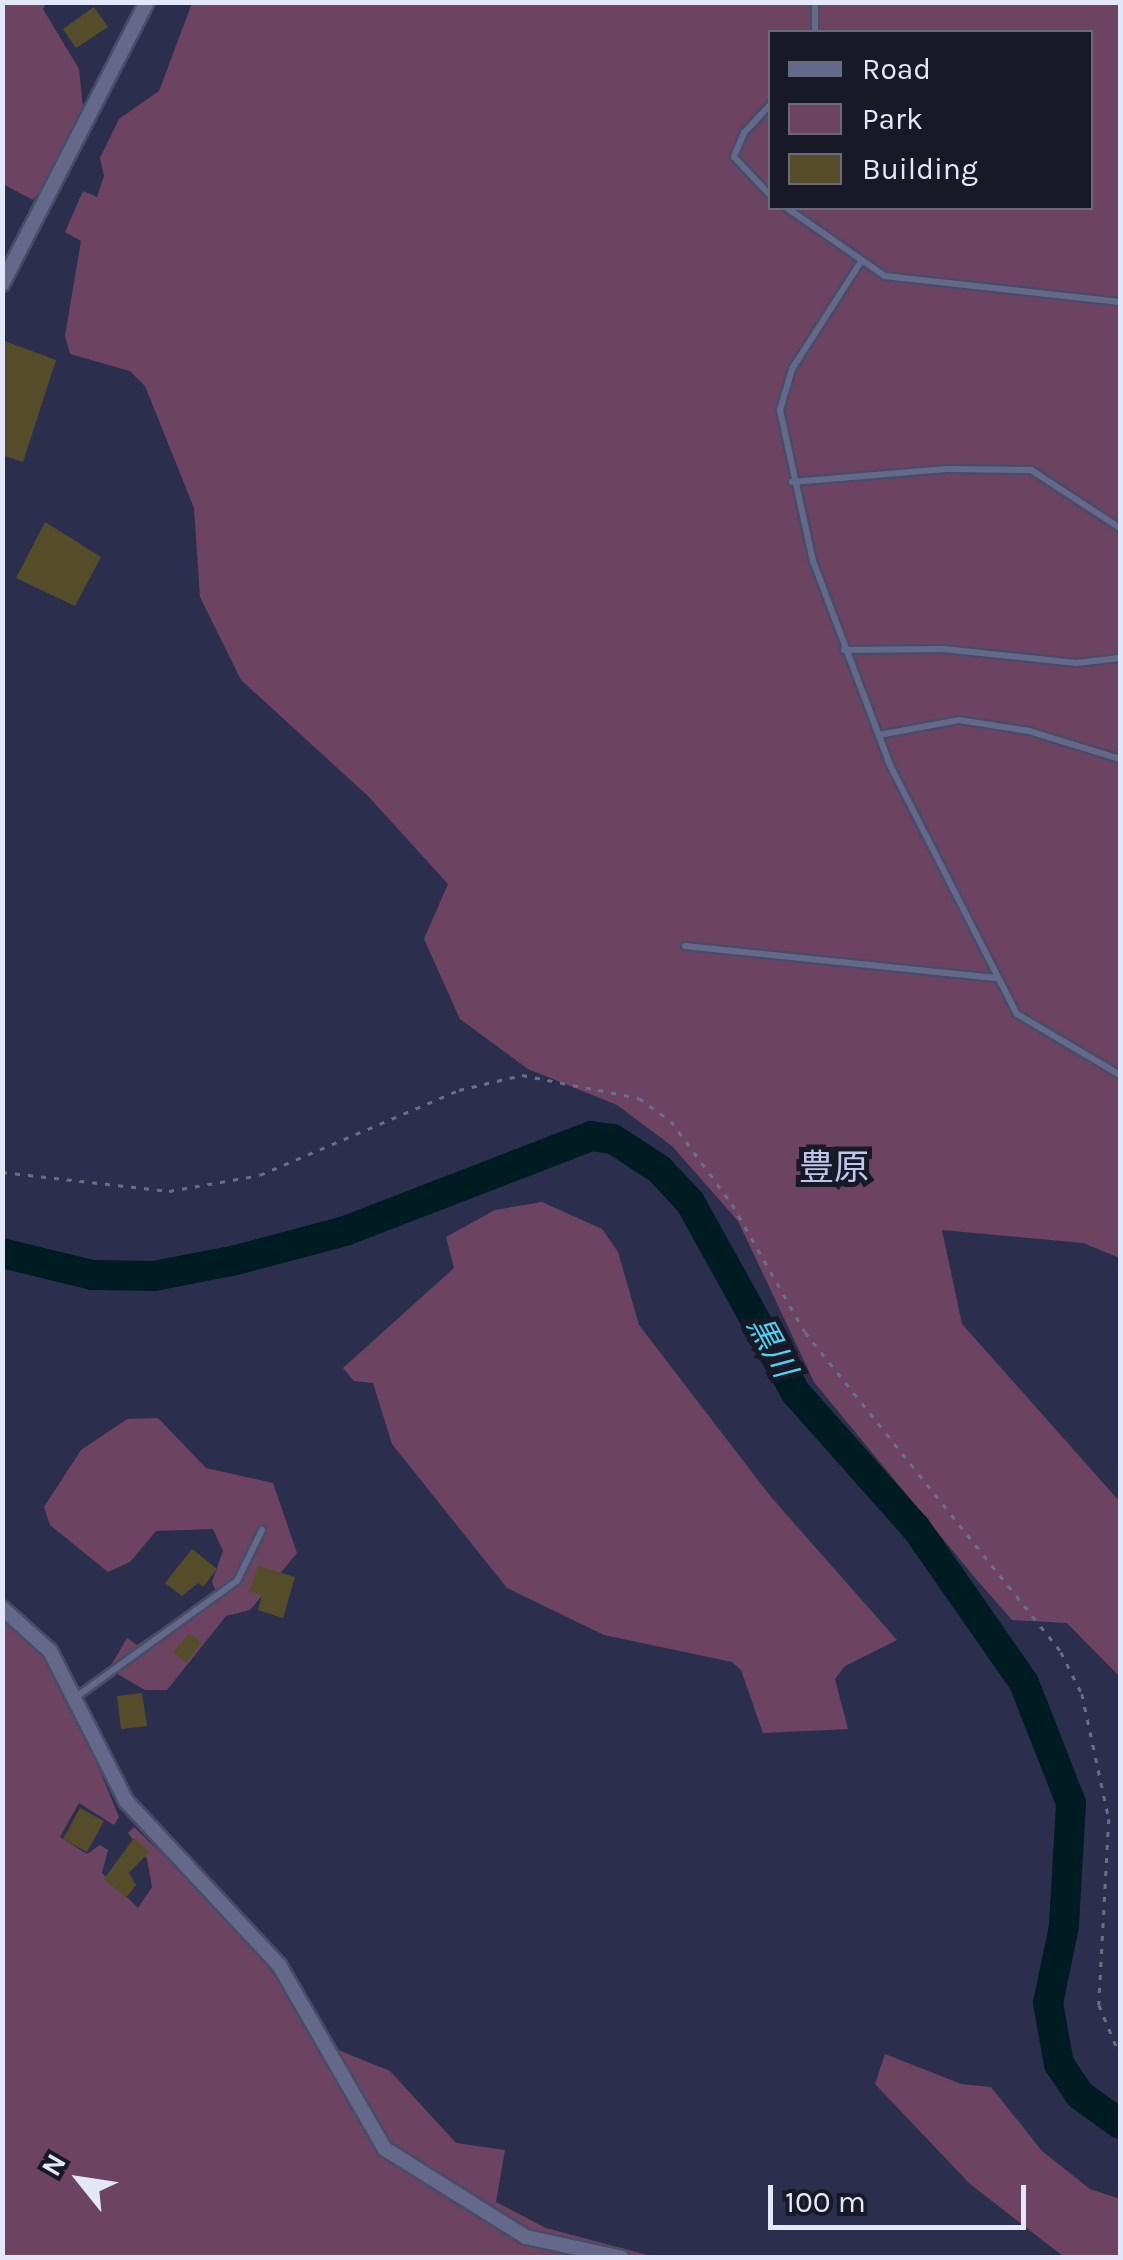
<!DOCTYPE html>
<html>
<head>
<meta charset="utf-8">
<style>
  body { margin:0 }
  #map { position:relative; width:1123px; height:2260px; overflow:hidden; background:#2b2f4d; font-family:Karla,"Noto Sans JP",sans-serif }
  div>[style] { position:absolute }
  .green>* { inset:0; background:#6c4461 }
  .river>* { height:30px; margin:-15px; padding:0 15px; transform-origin:15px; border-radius:15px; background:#001c23 }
  .building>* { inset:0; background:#554d2a }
  .path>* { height:2.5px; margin-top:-1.25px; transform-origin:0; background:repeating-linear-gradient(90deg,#6a6e88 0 5px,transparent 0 13px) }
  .roads { filter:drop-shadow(2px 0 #4a4c66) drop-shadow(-2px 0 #4a4c66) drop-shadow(0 2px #4a4c66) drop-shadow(0 -2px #4a4c66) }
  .service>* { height:6px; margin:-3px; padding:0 3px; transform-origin:3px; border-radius:3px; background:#64698b }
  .minor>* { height:14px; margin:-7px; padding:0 7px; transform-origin:7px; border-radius:7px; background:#64698b }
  span { translate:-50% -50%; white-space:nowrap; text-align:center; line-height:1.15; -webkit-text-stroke:10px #171926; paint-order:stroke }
  .water-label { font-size:32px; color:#4bd4f6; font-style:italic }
  .quarter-label { font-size:35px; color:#bfc5eb }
  .frame { position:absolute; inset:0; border:5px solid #e3e7fa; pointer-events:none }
  .legend { position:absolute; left:768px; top:30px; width:325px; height:180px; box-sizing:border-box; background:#171926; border:2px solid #696b7b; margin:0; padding:12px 18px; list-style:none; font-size:30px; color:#e3e7fa }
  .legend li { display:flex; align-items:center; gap:20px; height:50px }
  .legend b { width:50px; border:2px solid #696b7b }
  .north { position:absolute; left:30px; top:2130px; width:100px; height:100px; -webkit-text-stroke:8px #171926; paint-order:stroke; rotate:300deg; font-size:28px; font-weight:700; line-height:40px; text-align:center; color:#e3e7fa }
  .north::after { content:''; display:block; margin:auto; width:35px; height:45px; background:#e3e7fa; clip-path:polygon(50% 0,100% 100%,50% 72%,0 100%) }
  .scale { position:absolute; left:768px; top:2185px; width:258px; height:45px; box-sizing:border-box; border:5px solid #e3e7fa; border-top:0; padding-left:12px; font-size:30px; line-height:35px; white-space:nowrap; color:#e3e7fa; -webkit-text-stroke:8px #171926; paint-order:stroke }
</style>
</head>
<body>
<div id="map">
  <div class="green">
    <div style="clip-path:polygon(2px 3px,46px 3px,43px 9px,79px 69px,83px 108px,53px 173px,33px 200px,3px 184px)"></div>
    <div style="clip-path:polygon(evenodd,192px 3px,1120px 3px,1120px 1258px,1083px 1243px,942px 1230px,962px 1324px,1120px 1502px,1120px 1677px,1067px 1623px,1012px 1620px,976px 1579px,814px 1382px,738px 1221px,672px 1146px,617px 1105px,528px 1069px,460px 1019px,424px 939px,448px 884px,368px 796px,241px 680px,200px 597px,194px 508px,145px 386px,130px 371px,70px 354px,65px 336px,81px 241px,65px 232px,83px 191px,97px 197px,104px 176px,100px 158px,119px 119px,159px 91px,192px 3px,770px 32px,1090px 32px,1090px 208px,770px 208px,770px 32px)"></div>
    <div style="clip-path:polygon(542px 1202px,602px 1229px,618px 1252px,639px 1325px,771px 1497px,897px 1640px,845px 1666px,835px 1679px,848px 1729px,763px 1733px,741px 1670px,732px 1662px,604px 1635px,507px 1588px,392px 1444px,373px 1383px,354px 1381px,343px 1368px,454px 1268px,446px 1237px,495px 1210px)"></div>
    <div style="clip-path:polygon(158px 1418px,206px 1468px,273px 1483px,297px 1553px,250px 1610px,226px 1616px,167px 1690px,145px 1690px,109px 1669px,127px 1638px,137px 1645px,155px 1633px,165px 1640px,218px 1597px,212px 1582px,223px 1551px,213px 1529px,156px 1531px,130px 1562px,108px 1572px,50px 1525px,44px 1507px,81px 1450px,127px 1419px)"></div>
    <div style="clip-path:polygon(3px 1615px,30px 1635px,61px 1677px,119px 1817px,114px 1825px,79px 1803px,60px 1837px,87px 1854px,100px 1845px,108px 1850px,102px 1873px,138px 1908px,152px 1887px,147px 1859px,128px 1833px,134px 1827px,244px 1933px,321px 2043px,390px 2071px,456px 2143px,505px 2150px,496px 2202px,546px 2228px,655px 2257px,3px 2258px)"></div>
    <div style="clip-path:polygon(885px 2054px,961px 2084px,991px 2087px,1042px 2151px,1090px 2189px,1120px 2199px,1120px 2257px,1064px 2257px,970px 2184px,875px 2084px)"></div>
  </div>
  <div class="river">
    <div style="left:2px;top:1253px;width:93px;rotate:13.7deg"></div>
    <div style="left:92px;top:1275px;width:62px;rotate:0.9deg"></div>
    <div style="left:154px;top:1276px;width:84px;rotate:-11deg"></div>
    <div style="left:236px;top:1260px;width:113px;rotate:-14.9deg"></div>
    <div style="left:345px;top:1231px;width:264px;rotate:-21.1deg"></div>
    <div style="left:591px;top:1136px;width:22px;rotate:8deg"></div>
    <div style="left:613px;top:1139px;width:55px;rotate:33.1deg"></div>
    <div style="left:659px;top:1169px;width:45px;rotate:46.8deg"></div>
    <div style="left:690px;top:1202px;width:218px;rotate:61deg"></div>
    <div style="left:796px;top:1393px;width:181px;rotate:48.4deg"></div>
    <div style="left:916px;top:1528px;width:189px;rotate:55.1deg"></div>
    <div style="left:1024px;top:1683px;width:129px;rotate:68.6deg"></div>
    <div style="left:1071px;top:1803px;width:123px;rotate:93.3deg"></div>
    <div style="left:1064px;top:1926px;width:79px;rotate:101.7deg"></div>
    <div style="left:1048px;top:2003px;width:62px;rotate:79.8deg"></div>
    <div style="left:1059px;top:2064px;width:37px;rotate:56deg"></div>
    <div style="left:1080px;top:2095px;width:49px;rotate:35.9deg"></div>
  </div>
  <div class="building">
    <div style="clip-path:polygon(94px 7px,108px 27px,76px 48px,63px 29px)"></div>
    <div style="clip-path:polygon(2px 340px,56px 360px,23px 462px,2px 455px)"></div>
    <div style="clip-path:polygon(45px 522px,101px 557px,75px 606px,16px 578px)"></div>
    <div style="clip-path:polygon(192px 1549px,217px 1569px,203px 1587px,198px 1583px,182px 1596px,165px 1583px)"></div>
    <div style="clip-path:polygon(258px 1566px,295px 1577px,283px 1618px,258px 1610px,262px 1595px,250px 1591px)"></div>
    <div style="clip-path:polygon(190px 1633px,202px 1643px,186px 1663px,173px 1652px)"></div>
    <div style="clip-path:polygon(142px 1693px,147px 1726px,121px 1729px,117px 1696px)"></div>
    <div style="clip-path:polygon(80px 1808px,104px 1821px,87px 1852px,63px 1839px)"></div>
    <div style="clip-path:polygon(134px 1838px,149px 1852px,129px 1873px,136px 1885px,126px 1898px,104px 1879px)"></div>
  </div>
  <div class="path">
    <div style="left:2px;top:1172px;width:168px;rotate:6.5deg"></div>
    <div style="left:169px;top:1191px;width:92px;rotate:-10deg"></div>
    <div style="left:260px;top:1175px;width:216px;rotate:-23.1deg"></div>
    <div style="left:459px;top:1090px;width:65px;rotate:-13.4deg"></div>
    <div style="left:522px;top:1075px;width:119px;rotate:11.1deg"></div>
    <div style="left:639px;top:1098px;width:39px;rotate:36deg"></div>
    <div style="left:671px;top:1121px;width:103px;rotate:53.7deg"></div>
    <div style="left:732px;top:1204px;width:147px;rotate:60.3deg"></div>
    <div style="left:805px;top:1332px;width:410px;rotate:51.3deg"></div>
    <div style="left:1061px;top:1652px;width:47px;rotate:63.4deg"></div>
    <div style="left:1082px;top:1694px;width:128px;rotate:77.8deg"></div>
    <div style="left:1109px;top:1819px;width:186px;rotate:93.1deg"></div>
    <div style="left:1099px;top:2005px;width:54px;rotate:67.2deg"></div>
  </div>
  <div class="roads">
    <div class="service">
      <div style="left:815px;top:2px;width:30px;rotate:90deg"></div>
      <div style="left:770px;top:105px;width:38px;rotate:133deg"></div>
      <div style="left:744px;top:133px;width:26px;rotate:113deg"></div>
      <div style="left:734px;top:157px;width:52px;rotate:46.5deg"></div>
      <div style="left:787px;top:208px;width:119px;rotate:34.8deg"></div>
      <div style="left:885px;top:276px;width:236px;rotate:6.3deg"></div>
      <div style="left:860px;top:263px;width:126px;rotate:122.7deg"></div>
      <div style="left:792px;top:369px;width:43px;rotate:106.3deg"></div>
      <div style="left:780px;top:410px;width:155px;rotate:77.7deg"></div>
      <div style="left:813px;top:561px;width:220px;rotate:69.3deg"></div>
      <div style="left:891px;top:767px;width:277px;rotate:63deg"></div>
      <div style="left:1017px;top:1014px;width:120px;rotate:30.6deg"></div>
      <div style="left:792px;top:482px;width:155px;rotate:-4.8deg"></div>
      <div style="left:946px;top:469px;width:85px;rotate:0.7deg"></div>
      <div style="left:1031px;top:470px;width:106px;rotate:33.1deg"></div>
      <div style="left:844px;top:650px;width:99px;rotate:-0.6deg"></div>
      <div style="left:943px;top:649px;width:134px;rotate:6deg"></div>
      <div style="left:1076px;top:663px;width:44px;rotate:-6.5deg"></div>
      <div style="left:879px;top:735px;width:81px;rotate:-10.6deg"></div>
      <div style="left:959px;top:720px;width:71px;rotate:8.9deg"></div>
      <div style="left:1029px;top:731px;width:95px;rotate:17.1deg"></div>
      <div style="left:685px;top:946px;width:314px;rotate:5.9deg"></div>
      <div style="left:76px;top:1697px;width:198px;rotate:-35.8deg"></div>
      <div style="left:237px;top:1581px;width:57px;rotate:-63.9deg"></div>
    </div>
    <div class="minor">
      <div style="left:2px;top:284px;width:317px;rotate:-62.8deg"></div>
      <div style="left:2px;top:1608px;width:64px;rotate:41.9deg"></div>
      <div style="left:50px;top:1651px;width:168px;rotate:63.1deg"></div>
      <div style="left:126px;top:1801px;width:224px;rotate:47deg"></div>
      <div style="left:279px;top:1965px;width:212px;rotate:60.1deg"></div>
      <div style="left:385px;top:2149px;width:166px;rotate:32deg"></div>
      <div style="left:526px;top:2237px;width:98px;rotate:12.3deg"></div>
    </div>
  </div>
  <div class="water-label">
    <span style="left:771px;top:1347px;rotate:61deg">黒川</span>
  </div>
  <div class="quarter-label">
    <span style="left:834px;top:1168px">豊原</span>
  </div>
  <div class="frame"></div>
  <ul class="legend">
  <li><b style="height:12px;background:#64698b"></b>Road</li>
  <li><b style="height:28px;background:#6c4461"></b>Park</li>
  <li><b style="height:28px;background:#554d2a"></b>Building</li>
  </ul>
  <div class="north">N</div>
  <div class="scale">100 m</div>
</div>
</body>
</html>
